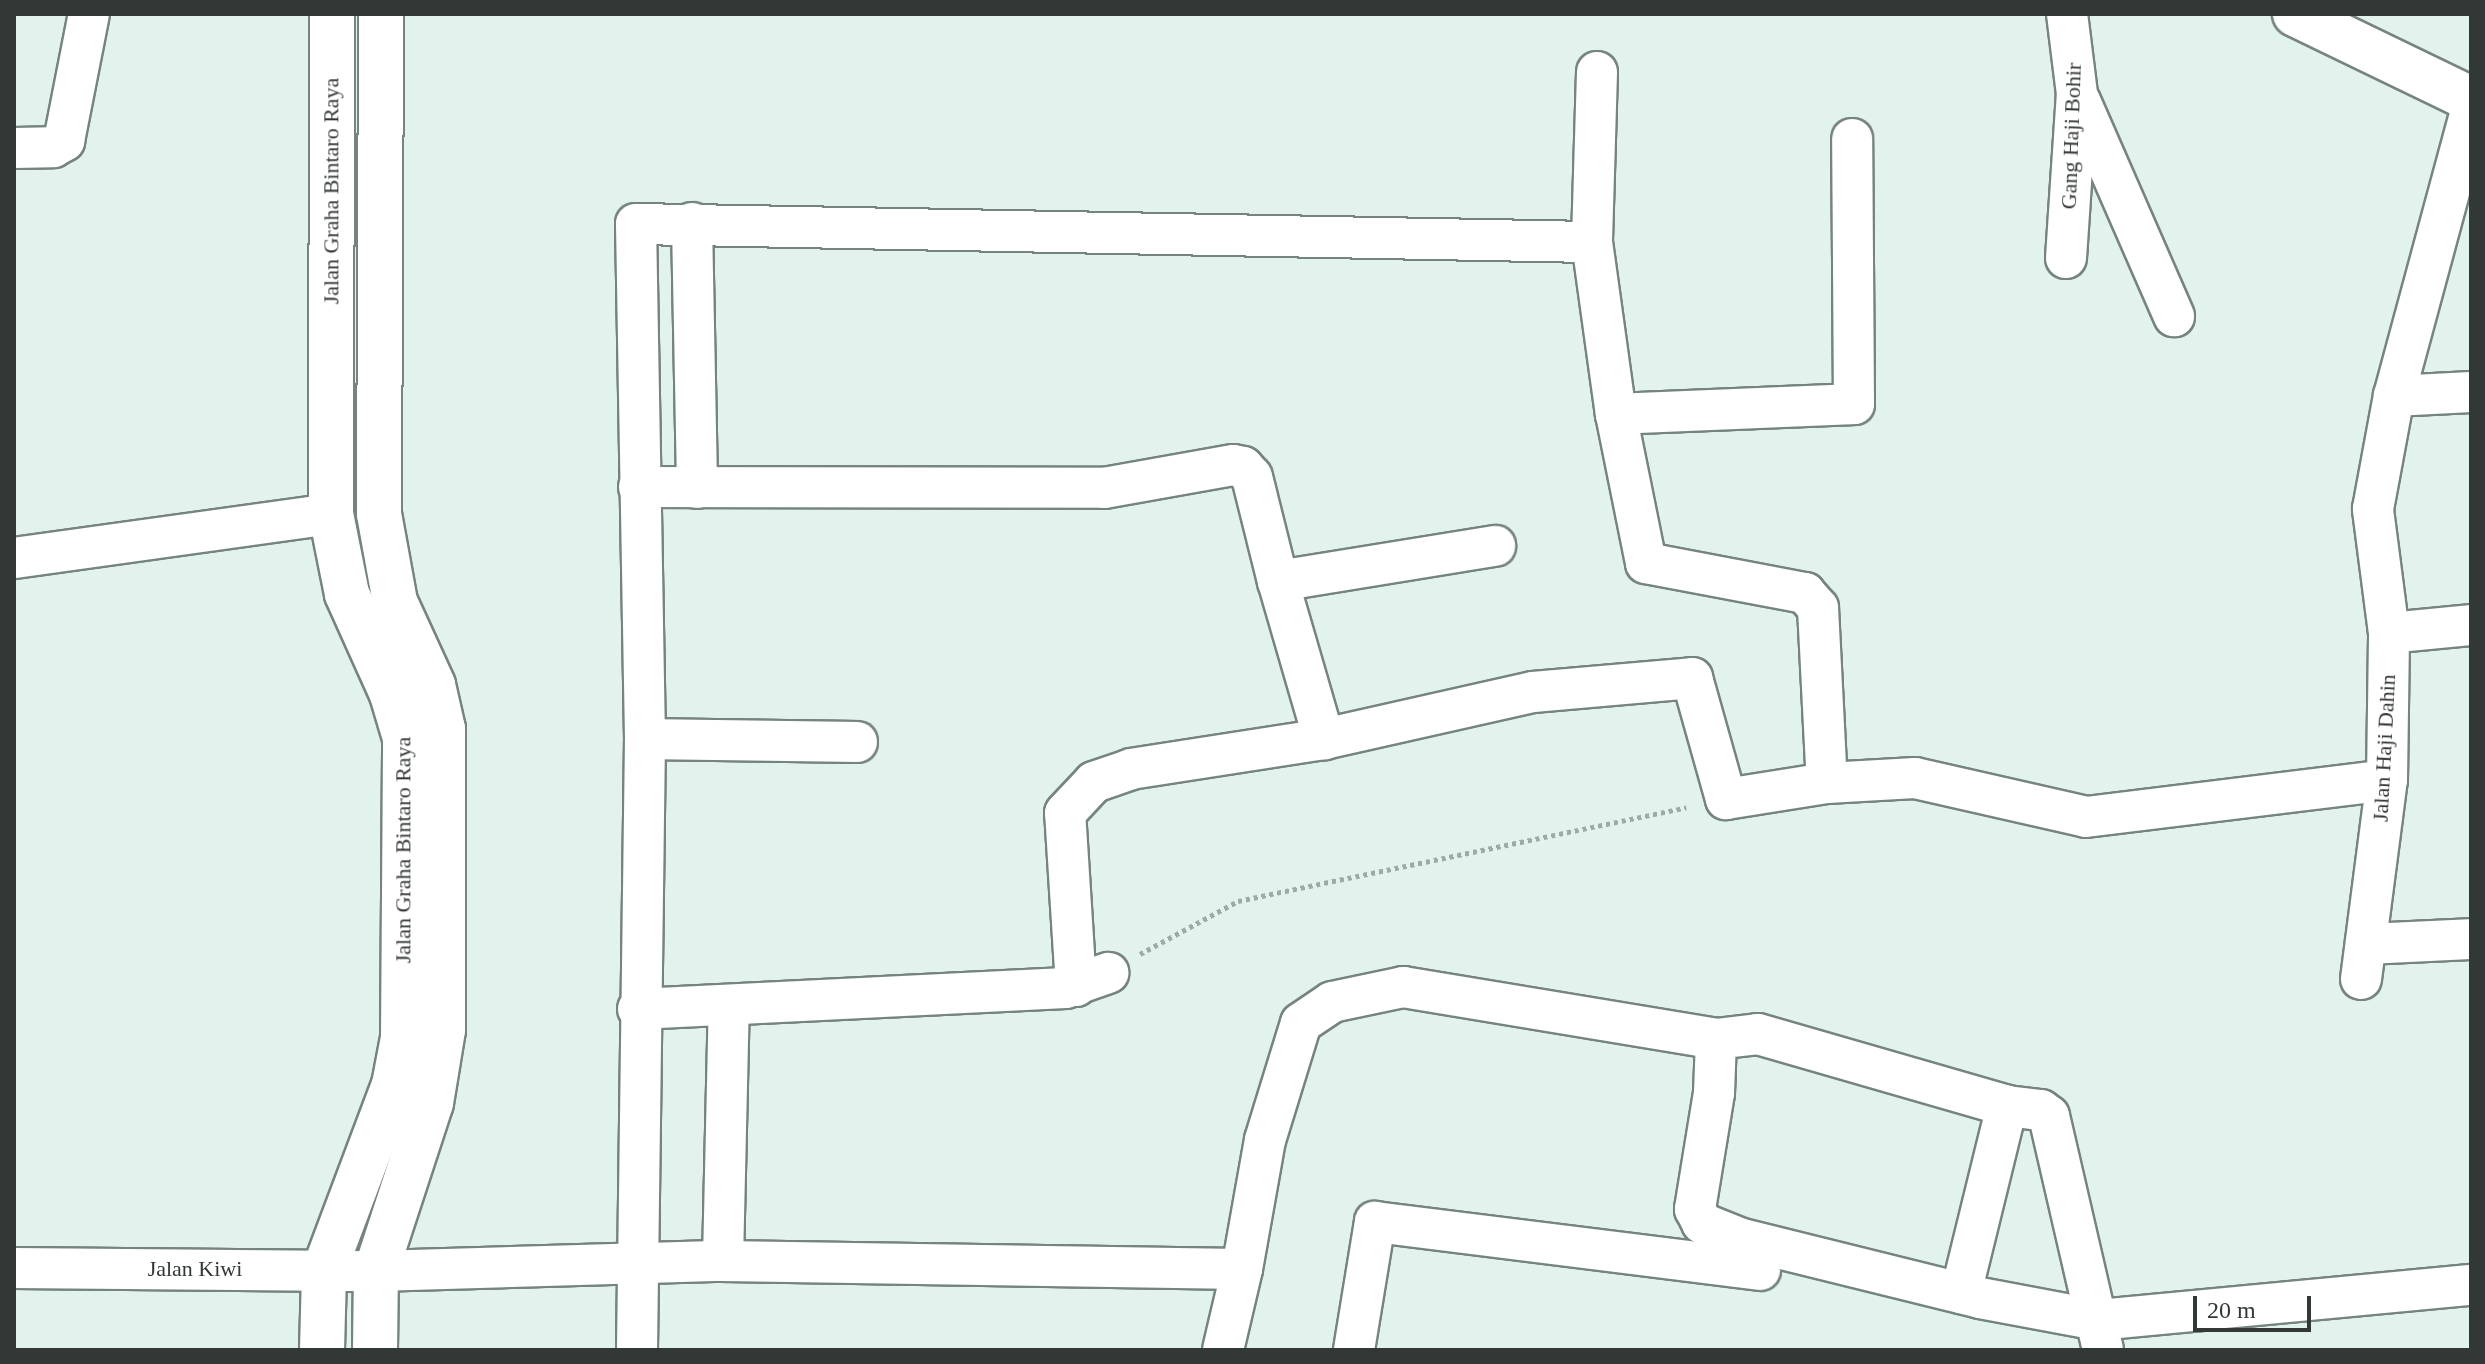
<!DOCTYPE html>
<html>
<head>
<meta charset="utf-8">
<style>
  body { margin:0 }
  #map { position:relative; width:2485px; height:1364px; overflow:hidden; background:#e2f2ec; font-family:"Times New Roman",serif }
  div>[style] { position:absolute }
  .path>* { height:5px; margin-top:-2.5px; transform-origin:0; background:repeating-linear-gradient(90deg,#9eaaa6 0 4px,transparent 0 8px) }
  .roads { filter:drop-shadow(2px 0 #76847f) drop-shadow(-2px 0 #76847f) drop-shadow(0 2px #76847f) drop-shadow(0 -2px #76847f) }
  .street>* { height:40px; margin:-20px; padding:0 20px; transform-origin:20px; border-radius:20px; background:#fff }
  .secondary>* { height:44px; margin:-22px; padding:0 22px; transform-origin:22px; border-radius:22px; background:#fff }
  span { translate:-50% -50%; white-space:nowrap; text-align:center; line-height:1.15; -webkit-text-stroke:6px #fff; paint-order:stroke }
  .street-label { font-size:22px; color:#323836 }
  .frame { position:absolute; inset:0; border:16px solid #323836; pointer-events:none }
  .scale { position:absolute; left:2193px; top:1296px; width:118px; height:36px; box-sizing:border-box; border:4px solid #323836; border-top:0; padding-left:10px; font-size:24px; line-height:28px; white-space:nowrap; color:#323836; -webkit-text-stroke:6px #fff; paint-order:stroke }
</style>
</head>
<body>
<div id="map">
  <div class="path">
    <div style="left:1140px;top:954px;width:111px;rotate:-28.4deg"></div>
    <div style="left:1238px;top:901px;width:458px;rotate:-11.8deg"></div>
  </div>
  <div class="roads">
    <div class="street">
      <div style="left:1597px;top:72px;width:170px;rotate:91.7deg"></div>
      <div style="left:1592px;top:242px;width:174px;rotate:82.1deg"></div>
      <div style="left:1616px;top:414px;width:152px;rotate:78.6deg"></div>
      <div style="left:1646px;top:563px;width:162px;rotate:10.7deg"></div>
      <div style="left:1805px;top:593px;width:20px;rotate:49deg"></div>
      <div style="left:1818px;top:608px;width:175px;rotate:87.1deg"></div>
      <div style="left:2080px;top:101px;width:235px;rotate:66.4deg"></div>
      <div style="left:14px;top:148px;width:39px;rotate:-1deg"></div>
      <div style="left:53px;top:147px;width:13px;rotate:-29deg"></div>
      <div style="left:64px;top:141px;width:129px;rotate:-78.9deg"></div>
      <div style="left:692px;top:223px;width:265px;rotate:88.9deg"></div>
      <div style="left:2066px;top:258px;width:164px;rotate:-86.2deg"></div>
      <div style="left:2077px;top:94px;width:81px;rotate:-97.1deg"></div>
      <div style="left:2394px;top:396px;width:77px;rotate:-3deg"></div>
      <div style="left:1616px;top:414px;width:238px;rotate:-2.4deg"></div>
      <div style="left:1854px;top:404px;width:265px;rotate:-90.4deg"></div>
      <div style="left:639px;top:487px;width:465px;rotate:0.1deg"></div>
      <div style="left:1104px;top:488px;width:131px;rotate:-10.1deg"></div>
      <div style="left:1233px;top:465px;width:10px;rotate:11deg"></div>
      <div style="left:1243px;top:467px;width:13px;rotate:48deg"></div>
      <div style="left:1252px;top:477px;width:107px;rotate:76deg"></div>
      <div style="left:1278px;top:581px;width:220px;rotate:-9.2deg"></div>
      <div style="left:14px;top:558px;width:320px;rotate:-7.9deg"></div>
      <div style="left:1278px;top:581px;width:165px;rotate:73.8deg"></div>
      <div style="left:2389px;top:633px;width:82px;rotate:-5.6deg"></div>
      <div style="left:645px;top:739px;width:212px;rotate:0.8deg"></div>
      <div style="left:2366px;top:944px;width:105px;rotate:-2.7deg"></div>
      <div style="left:2361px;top:979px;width:201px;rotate:-82.6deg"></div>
      <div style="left:2387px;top:780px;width:147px;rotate:-89.2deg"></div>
      <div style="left:2389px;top:633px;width:125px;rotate:-97.4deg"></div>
      <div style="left:2373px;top:509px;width:115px;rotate:-79.5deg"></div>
      <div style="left:2394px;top:396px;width:295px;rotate:-74.9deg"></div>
      <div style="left:1076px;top:986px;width:173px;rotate:-93.6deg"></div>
      <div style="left:1065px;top:813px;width:42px;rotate:-46.9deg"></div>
      <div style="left:1094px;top:782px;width:39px;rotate:-19deg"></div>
      <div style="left:1131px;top:769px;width:195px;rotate:-8.8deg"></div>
      <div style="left:1324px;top:739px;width:214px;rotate:-12.7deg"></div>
      <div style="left:1533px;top:692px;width:160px;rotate:-5deg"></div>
      <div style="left:1692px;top:678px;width:126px;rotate:74.3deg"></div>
      <div style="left:1726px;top:799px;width:102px;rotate:-9deg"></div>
      <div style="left:1827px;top:783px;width:88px;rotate:-3.3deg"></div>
      <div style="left:1915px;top:778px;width:175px;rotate:12.8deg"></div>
      <div style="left:2086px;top:817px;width:303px;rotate:-7deg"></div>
      <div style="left:638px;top:1009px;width:428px;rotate:-2.8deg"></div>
      <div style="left:1065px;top:988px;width:46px;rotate:-19.2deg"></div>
      <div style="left:1716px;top:1039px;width:54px;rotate:92.1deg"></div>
      <div style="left:1714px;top:1093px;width:118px;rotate:99.3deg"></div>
      <div style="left:1695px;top:1209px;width:16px;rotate:63deg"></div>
      <div style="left:1702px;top:1223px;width:43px;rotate:21.8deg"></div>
      <div style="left:1742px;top:1239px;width:245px;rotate:13.9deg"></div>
      <div style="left:1980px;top:1298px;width:120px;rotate:10.6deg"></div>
      <div style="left:2098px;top:1320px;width:375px;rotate:-5.4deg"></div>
      <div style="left:723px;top:1261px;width:255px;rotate:-88.7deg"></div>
      <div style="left:14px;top:1268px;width:362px;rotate:0.5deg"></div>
      <div style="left:376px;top:1271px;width:347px;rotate:-1.7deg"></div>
      <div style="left:723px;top:1261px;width:519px;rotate:0.88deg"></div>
      <div style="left:1242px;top:1269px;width:83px;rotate:103.2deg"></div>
      <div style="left:1242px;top:1269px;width:131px;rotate:-79.9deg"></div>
      <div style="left:1265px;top:1140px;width:122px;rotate:-72.9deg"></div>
      <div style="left:1301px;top:1023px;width:37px;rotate:-34deg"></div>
      <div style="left:1332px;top:1002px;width:73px;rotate:-11.9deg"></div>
      <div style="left:1403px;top:987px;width:317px;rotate:9.4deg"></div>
      <div style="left:1716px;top:1039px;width:42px;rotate:-6.8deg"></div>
      <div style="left:1758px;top:1034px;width:259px;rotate:16.1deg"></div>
      <div style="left:2007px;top:1106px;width:34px;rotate:7deg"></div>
      <div style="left:2041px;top:1110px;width:10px;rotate:37deg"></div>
      <div style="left:2049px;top:1116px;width:240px;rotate:77deg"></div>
      <div style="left:1961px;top:1293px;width:193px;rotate:-76.2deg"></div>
      <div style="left:637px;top:1350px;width:611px;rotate:-89.25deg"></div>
      <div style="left:645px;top:739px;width:515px;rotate:-91deg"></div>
      <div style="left:636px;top:224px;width:956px;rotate:1.08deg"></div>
      <div style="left:1354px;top:1350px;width:130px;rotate:-80.7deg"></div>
      <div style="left:1375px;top:1222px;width:388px;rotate:7.1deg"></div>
    </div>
    <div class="secondary">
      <div style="left:2295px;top:14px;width:195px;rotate:25.8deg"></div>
      <div style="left:322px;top:1350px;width:79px;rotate:-88.5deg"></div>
      <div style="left:324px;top:1271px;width:199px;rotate:-69.4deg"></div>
      <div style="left:394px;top:1085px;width:48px;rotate:-79.2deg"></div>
      <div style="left:403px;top:1038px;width:300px;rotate:-89.6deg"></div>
      <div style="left:405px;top:738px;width:46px;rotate:-106.5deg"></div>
      <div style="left:392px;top:694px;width:110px;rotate:-114.2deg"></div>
      <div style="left:347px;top:594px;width:82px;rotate:-101.3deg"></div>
      <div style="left:331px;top:514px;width:500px;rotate:-89.89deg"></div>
      <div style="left:375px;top:1350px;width:79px;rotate:-89.3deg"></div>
      <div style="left:376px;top:1271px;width:177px;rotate:-71.9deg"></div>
      <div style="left:431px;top:1103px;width:74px;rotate:-80.7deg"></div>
      <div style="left:443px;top:1030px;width:301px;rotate:-90deg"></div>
      <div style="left:443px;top:729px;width:45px;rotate:-102.8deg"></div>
      <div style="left:433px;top:685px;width:91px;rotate:-114.6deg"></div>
      <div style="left:395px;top:602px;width:89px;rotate:-100.3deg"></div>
      <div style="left:379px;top:514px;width:500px;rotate:-89.77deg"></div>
    </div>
  </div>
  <div class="street-label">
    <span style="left:2071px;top:136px;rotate:-88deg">Gang Haji Bohir</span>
    <span style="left:331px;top:191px;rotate:-90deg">Jalan Graha Bintaro Raya</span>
    <span style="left:2384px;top:748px;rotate:-87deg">Jalan Haji Dahin</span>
    <span style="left:403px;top:850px;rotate:-90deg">Jalan Graha Bintaro Raya</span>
    <span style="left:195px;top:1269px">Jalan Kiwi</span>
  </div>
  <div class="frame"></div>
  <div class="scale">20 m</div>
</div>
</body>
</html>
